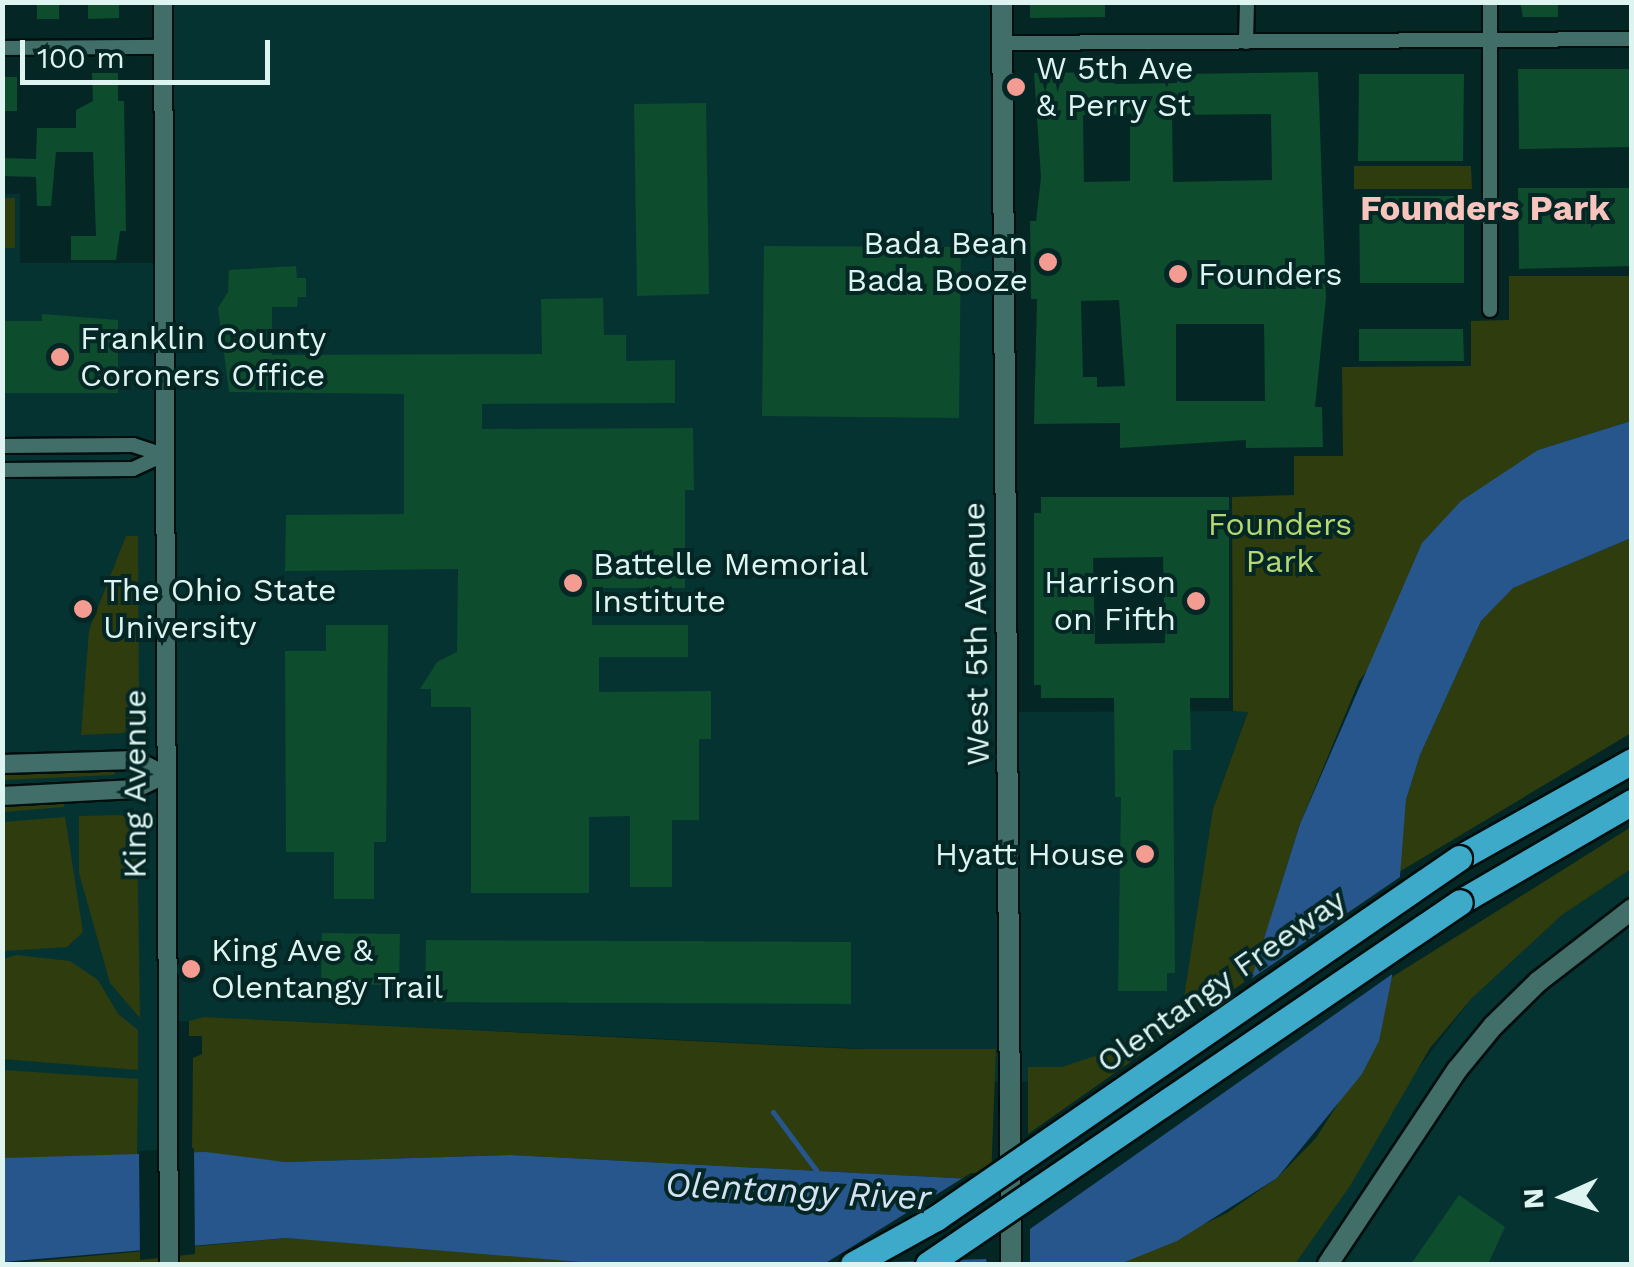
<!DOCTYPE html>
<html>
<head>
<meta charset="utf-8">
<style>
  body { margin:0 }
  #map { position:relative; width:1634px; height:1267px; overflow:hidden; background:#042725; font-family:"Work Sans",sans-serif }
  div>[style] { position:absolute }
  .built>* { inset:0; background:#053331 }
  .green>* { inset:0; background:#2f3c0e }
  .water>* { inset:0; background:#26568b }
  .pier>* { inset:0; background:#042725 }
  .stream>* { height:5px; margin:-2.5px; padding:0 2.5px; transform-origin:2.5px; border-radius:2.5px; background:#26568b }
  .building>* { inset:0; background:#0d4c2d }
  .roads { filter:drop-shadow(2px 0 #000e0d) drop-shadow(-2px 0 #000e0d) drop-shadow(0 2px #000e0d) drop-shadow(0 -2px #000e0d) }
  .minor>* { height:14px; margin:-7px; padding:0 7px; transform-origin:7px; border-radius:7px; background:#426e6a }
  .tertiary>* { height:18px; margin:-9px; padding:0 9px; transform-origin:9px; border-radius:9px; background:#426e6a }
  .secondary>* { height:20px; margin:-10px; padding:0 10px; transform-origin:10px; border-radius:10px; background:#426e6a }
  .motorway>* { height:25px; margin:-12.5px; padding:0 12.5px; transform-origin:12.5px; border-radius:12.5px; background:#3eaaca }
  .bridges { filter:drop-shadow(2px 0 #000e0d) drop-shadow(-2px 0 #000e0d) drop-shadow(0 2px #000e0d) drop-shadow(0 -2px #000e0d) }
  .motorway-bridge>* { height:25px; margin:-12.5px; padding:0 12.5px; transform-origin:12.5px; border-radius:12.5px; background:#3eaaca }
  .dots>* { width:28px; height:28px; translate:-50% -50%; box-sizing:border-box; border:5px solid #042725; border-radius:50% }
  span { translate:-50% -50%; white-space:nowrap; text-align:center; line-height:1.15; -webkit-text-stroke:8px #042725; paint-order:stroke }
  .poi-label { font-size:32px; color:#ddf4f1 }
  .left { translate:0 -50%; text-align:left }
  .right { translate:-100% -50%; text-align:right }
  .park-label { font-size:32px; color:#b6d772 }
  .street-label { font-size:32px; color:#ddf4f1 }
  .neighbourhood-label { font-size:35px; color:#f8c4be; font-weight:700 }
  .water-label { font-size:35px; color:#d5e2f3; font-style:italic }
  .frame { position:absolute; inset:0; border:5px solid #ddf4f1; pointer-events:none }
  .north { position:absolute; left:1514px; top:1147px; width:100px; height:100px; -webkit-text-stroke:8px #042725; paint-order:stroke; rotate:267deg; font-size:28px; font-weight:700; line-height:40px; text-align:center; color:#ddf4f1 }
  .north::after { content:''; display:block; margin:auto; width:35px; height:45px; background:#ddf4f1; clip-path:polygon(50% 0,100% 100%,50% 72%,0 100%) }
  .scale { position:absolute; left:20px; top:40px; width:250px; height:45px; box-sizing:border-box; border:5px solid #ddf4f1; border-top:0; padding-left:12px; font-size:30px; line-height:35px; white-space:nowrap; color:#ddf4f1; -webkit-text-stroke:8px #042725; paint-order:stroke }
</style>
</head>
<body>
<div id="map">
  <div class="built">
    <div style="clip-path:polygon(163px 3px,1002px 3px,1007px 712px,1248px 711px,1213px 809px,1184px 1024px,1029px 1082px,995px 1082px,995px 1049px,954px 1053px,205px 1017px,205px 1022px,168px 1021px,168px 1206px,3px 1206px,2px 194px,20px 194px,20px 263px,164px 263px)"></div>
    <div style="clip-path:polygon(1631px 869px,1631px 1264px,1295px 1264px,1350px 1186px,1399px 1094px,1472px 998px,1562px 915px)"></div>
  </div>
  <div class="green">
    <div style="clip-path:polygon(1354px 166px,1471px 166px,1472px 189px,1354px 189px)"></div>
    <div style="clip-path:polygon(3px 198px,15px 198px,15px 248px,3px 248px)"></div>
    <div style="clip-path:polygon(1509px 276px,1631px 276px,1631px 421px,1538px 450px,1359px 681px,1300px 824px,1253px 976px,1028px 1134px,1028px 1067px,1062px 1067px,1104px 1053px,1183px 1004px,1213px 809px,1248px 712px,1233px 711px,1232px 497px,1294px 495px,1294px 456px,1343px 456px,1342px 367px,1471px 366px,1471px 321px,1509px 320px)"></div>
    <div style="clip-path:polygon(126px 536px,138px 536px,139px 721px,130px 721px,124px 733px,81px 735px,89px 630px)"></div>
    <div style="clip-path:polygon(1631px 538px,1631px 733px,1399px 872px,1406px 800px,1420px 755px,1481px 621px,1512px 588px)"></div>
    <div style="clip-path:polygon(116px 767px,114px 775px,3px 780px,2px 771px)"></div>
    <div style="clip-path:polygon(64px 802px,64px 807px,3px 812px,3px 805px)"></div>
    <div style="clip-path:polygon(119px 815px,129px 817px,137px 832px,140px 1018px,110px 983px,79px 873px,79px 816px)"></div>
    <div style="clip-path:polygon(65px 817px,83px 932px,67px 947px,3px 951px,3px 822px)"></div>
    <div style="clip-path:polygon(1631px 827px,1631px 869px,1562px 915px,1472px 998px,1430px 1048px,1350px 1186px,1295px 1264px,1120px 1264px,1227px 1213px,1277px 1178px,1316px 1138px,1378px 1041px,1392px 977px)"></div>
    <div style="clip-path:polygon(16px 955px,70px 961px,98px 980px,118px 1014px,138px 1030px,138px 1070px,3px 1059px,3px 959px)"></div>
    <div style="clip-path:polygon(205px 1017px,856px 1049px,996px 1049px,991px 1180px,511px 1155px,285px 1162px,192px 1153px,193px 1058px,202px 1054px,202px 1036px,189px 1036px,189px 1021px)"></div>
    <div style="clip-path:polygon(3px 1070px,138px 1079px,137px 1156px,3px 1158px)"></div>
    <div style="clip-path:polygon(286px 1238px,380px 1242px,605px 1264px,3px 1264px)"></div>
  </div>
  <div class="water">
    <div style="clip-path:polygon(1631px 421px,1631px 538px,1513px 588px,1481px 621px,1420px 755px,1406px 800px,1392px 977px,1379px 1041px,1362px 1074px,1277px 1178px,1177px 1241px,1120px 1264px,605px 1264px,286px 1238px,3px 1262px,3px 1158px,206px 1152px,285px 1162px,511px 1155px,991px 1180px,1038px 1176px,1227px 1057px,1300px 824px,1422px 543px,1461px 501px,1538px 450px)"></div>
  </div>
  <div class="pier">
    <div style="clip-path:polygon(1403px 875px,1398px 970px,1030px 1229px,1030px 1264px,987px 1264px,986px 1259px,824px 1264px,971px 1173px,1037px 1171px,1098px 1147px,1223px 1055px,1245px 983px)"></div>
    <div style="clip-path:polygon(194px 1148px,195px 1254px,140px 1260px,139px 1151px)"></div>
  </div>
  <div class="stream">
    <div style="left:773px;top:1112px;width:72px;rotate:53.4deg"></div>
  </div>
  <div class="building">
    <div style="clip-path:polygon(37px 2px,59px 2px,59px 19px,37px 19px)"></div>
    <div style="clip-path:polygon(88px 2px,119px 2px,119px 18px,88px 19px)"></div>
    <div style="clip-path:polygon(1030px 2px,1105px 2px,1105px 17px,1030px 18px)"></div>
    <div style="clip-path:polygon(1520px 2px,1558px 2px,1558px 17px,1523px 17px)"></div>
    <div style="clip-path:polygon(1518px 69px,1632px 69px,1632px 147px,1519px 149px)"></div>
    <div style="clip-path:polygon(evenodd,1115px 72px,1115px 84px,1177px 83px,1177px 74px,1318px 72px,1326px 298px,1315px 407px,1322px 407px,1323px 447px,1246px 448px,1246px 440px,1120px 448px,1120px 423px,1034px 424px,1037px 299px,1031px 299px,1030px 221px,1036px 221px,1041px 178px,1034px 73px,1115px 72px,1130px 114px,1130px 181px,1084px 182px,1083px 115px,1130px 114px,1115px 72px,1271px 114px,1272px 180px,1173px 182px,1172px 115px,1271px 114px,1115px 72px,1119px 300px,1125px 386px,1097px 387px,1097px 377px,1083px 377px,1081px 301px,1119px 300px,1115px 72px,1176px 324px,1264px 324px,1265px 401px,1176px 401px,1176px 324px)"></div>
    <div style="clip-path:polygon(92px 73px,118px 73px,118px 101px,124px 101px,126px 231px,120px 231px,116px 260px,71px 260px,71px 236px,96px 236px,93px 152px,56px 152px,51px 206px,37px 206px,36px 177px,2px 176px,2px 158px,36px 159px,37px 128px,76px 128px,76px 110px,93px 101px)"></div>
    <div style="clip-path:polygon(1359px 74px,1464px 74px,1463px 161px,1358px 161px)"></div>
    <div style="clip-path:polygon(2px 77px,17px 77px,17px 111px,2px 111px)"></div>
    <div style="clip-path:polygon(706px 103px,709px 294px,637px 296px,634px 104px)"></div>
    <div style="clip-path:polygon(1518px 188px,1632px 188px,1632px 266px,1519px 269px)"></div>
    <div style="clip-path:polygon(1359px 196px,1464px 196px,1464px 283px,1360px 283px)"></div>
    <div style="clip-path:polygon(764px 246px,961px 247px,959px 418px,762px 416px)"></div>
    <div style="clip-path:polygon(296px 266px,297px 278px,306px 278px,306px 297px,298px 297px,297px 307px,272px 307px,272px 355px,542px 354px,541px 299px,603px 298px,604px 335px,626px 335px,626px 361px,675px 360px,675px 403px,482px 404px,482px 429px,693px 428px,694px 490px,685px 490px,685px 588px,592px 588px,592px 625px,688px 625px,688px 657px,599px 657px,599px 692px,711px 691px,711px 739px,699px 739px,699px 820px,672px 820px,672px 887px,630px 887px,630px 816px,589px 817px,589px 893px,471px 893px,471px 707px,431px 707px,431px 689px,420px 689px,437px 662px,457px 652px,458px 569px,285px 571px,286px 515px,404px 514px,404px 394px,229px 392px,218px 308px,228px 292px,229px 270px)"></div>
    <div style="clip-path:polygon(42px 314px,118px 320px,118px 393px,2px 393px,2px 321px,42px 321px)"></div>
    <div style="clip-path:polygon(1359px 329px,1463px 329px,1464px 361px,1359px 361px)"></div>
    <div style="clip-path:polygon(evenodd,1041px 497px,1229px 497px,1229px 698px,1190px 698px,1191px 750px,1173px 750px,1175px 973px,1167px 973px,1167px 991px,1118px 991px,1121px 797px,1115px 797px,1114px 698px,1041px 698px,1041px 685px,1034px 685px,1034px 513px,1041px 513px,1041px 497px,1163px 557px,1165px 643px,1095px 644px,1093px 558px,1163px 557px)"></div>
    <div style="clip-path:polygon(326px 625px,388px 625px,386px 842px,374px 842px,374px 899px,334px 899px,334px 852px,286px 852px,285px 651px,326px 651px)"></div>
    <div style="clip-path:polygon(322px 933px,400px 934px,399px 985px,321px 984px)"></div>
    <div style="clip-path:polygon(426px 940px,851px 942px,851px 1004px,425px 1002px)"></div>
    <div style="clip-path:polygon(1459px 1195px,1505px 1227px,1488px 1264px,1411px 1264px)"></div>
  </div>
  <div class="roads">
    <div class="minor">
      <div style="left:1490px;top:2px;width:308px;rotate:90deg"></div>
      <div style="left:1246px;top:42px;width:40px;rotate:-88.6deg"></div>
      <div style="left:1002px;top:43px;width:630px;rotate:-0.36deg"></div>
      <div style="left:2px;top:48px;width:161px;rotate:-0.4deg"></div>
      <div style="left:2px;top:446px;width:131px;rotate:-0.4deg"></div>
      <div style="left:133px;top:445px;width:32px;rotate:18deg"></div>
      <div style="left:2px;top:470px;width:131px;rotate:-0.4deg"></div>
      <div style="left:133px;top:469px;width:33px;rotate:-25deg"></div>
    </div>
    <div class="tertiary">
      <div style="left:163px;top:2px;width:1262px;rotate:89.73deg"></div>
      <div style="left:2px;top:764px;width:133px;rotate:-1.7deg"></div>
      <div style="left:135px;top:760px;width:33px;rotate:27deg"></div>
      <div style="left:2px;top:796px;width:133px;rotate:-3deg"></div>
      <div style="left:135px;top:789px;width:32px;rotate:-26deg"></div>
    </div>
    <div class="secondary">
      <div style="left:1002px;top:2px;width:1262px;rotate:89.59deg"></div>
      <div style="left:1328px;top:1264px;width:233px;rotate:-56.4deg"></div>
      <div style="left:1457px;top:1070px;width:57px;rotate:-50.7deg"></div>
      <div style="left:1493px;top:1026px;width:64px;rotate:-44.4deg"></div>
      <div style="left:1539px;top:981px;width:118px;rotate:-37.7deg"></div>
    </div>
    <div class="motorway">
      <div style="left:1459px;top:858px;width:198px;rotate:-29.3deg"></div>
      <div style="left:1460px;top:902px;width:199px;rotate:-30.2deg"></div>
    </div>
  </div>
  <div class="bridges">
    <div class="motorway-bridge">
      <div style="left:853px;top:1264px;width:95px;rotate:-29deg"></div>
      <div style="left:936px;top:1218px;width:635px;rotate:-34.54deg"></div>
      <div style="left:928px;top:1264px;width:643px;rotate:-34.23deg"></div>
    </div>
  </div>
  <div class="dots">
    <div style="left:1016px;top:87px;background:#f59c92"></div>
    <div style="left:1048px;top:262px;background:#f59c92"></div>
    <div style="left:1178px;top:274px;background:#f59c92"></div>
    <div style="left:60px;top:357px;background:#f59c92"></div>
    <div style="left:573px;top:583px;background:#f59c92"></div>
    <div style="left:1196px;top:601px;background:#f59c92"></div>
    <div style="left:83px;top:609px;background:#f59c92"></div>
    <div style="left:1145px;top:854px;background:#f59c92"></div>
    <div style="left:191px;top:969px;background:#f59c92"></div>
  </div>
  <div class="poi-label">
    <span class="left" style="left:1036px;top:87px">W 5th Ave<br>&amp; Perry St</span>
    <span class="right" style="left:1028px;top:262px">Bada Bean<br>Bada Booze</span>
    <span class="left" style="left:1198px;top:274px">Founders</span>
    <span class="left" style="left:80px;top:357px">Franklin County<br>Coroners Office</span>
    <span class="left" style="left:593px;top:583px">Battelle Memorial<br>Institute</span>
    <span class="right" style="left:1176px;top:601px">Harrison<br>on Fifth</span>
    <span class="left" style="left:103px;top:609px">The Ohio State<br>University</span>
    <span class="right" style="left:1125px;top:854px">Hyatt House</span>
    <span class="left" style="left:211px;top:969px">King Ave &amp;<br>Olentangy Trail</span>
  </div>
  <div class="park-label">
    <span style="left:1280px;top:543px">Founders<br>Park</span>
  </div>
  <div class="street-label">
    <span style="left:976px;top:634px;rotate:-91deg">West 5th Avenue</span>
    <span style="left:135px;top:784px;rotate:-90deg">King Avenue</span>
    <span style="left:1221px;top:981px;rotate:-35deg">Olentangy Freeway</span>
  </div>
  <div class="neighbourhood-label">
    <span style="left:1485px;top:208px">Founders Park</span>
  </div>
  <div class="water-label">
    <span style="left:798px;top:1191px;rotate:3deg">Olentangy River</span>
  </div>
  <div class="frame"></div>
  <div class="north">N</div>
  <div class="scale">100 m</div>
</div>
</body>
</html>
